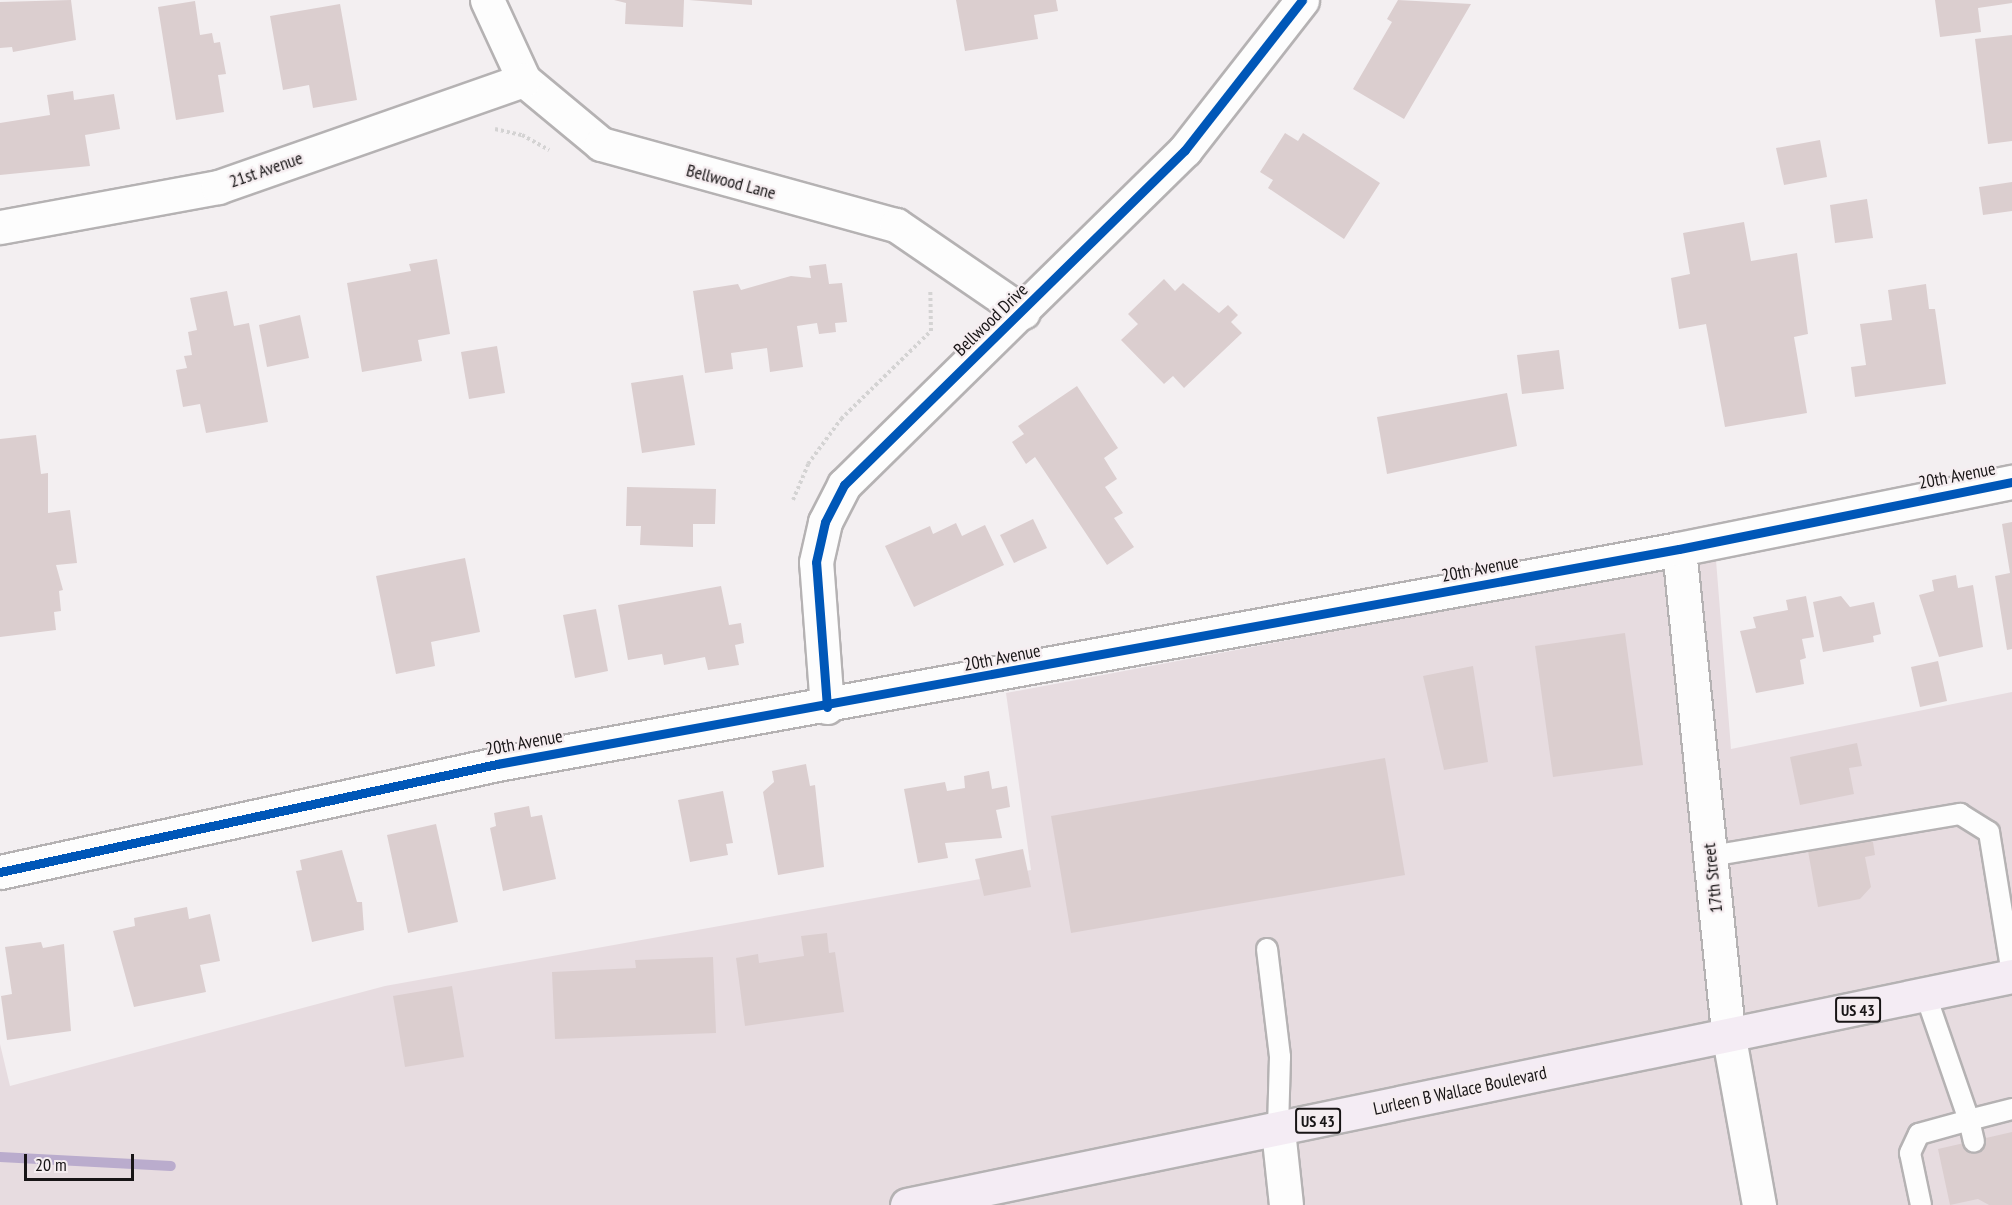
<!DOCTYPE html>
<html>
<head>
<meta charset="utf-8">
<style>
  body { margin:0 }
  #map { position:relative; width:2012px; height:1205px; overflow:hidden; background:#f3eff1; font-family:"PT Sans Narrow",sans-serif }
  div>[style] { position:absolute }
  .built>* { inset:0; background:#e7dce0 }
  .stream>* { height:10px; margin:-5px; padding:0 5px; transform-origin:5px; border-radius:5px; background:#baaccd }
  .building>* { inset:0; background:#dbcecf }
  .path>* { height:4px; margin-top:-2px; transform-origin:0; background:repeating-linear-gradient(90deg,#d4d3d3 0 3px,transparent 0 6px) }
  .roads { filter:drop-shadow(2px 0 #b5b2b3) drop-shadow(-2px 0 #b5b2b3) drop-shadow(0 2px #b5b2b3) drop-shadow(0 -2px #b5b2b3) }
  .service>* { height:20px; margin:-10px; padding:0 10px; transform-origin:10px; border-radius:10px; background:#fdfdfd }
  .minor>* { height:33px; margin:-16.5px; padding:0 16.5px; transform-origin:16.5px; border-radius:16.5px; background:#fdfdfd }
  .trunk>* { height:33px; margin:-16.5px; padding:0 16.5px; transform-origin:16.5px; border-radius:16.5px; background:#f4ecf4 }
  .cycleway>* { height:9px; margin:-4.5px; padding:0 4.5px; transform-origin:4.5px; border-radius:4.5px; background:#0057b8 }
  span { translate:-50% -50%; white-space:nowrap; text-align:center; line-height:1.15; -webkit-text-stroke:4.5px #f5edf0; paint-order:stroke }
  .shield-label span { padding:2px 4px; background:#f5edf0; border:2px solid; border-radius:4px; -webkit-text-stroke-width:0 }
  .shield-label { font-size:16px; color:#181516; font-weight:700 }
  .street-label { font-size:18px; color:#181516 }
  .scale { position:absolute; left:24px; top:1154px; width:110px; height:27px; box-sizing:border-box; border:3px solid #181516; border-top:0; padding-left:8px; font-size:18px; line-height:21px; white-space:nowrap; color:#181516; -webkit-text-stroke:4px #f5edf0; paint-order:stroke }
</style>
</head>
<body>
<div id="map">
  <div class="built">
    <div style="clip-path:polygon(1716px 560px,1731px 749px,2012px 692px,2012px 1205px,0 1205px,0 1044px,10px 1086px,385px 986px,1031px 870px,1006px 693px)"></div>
  </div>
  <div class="stream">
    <div style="left:0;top:1157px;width:171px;rotate:3deg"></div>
  </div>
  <div class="building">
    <div style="clip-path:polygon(71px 0,76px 40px,13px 52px,12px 47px,0 48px,0 2px)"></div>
    <div style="clip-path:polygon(614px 0,684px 0,683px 27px,625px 24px,626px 3px)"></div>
    <div style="clip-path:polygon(689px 0,752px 0,752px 5px)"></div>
    <div style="clip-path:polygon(956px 0,1056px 0,1058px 11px,1034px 15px,1038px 39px,965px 51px)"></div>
    <div style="clip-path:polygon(1398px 0,1471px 4px,1404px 119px,1353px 89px,1392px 22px,1387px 19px)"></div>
    <div style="clip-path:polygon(1935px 0,2012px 0,2012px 3px,1978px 8px,1981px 32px,1940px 37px)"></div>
    <div style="clip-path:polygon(195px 1px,200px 35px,212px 33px,214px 43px,220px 42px,226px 74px,218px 75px,224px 112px,176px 120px,158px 7px)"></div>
    <div style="clip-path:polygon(340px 4px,357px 100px,313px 108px,309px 85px,283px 90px,270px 16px)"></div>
    <div style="clip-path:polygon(2012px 35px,2012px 141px,1988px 144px,1975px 39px)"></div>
    <div style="clip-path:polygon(73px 91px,74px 100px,114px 94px,120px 129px,85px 135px,90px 166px,0 175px,0 123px,50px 115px,47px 95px)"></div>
    <div style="clip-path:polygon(1285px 133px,1298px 141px,1303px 133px,1380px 183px,1344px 239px,1268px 188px,1273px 180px,1260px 172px)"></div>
    <div style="clip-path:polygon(1820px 140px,1827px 177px,1784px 185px,1776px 148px)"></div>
    <div style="clip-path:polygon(2012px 182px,2012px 211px,1983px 215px,1979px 187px)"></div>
    <div style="clip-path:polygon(1867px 199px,1873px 238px,1835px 243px,1830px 205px)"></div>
    <div style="clip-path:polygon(1744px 222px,1751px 261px,1797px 253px,1808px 334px,1794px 337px,1807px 413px,1725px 427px,1706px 324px,1679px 329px,1671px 278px,1690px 274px,1683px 233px)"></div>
    <div style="clip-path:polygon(437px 259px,450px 334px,418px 340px,422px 361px,362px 372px,347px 283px,411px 271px,409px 264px)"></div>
    <div style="clip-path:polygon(826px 264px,829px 284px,842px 283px,847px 322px,835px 323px,836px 332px,819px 334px,817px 323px,797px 326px,803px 367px,770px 372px,767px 348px,731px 353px,733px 369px,705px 373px,693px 291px,738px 284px,741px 290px,791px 276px,811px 278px,809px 266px)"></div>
    <div style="clip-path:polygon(1164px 279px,1175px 291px,1183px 283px,1219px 313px,1228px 305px,1238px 315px,1231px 322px,1242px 333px,1184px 388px,1173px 376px,1164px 384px,1121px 340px,1138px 324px,1128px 314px)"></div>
    <div style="clip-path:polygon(1926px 284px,1929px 309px,1935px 309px,1946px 384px,1855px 397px,1851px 367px,1866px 365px,1860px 324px,1892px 320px,1888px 290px)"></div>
    <div style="clip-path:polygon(227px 291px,234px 326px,249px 323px,268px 422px,206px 433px,200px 404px,183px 407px,176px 370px,187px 368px,184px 356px,192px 355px,188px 332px,197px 330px,190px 298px)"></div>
    <div style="clip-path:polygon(300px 315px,309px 358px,267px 367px,259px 325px)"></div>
    <div style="clip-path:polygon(497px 346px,505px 393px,469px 399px,461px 352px)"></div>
    <div style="clip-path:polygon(1559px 350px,1564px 389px,1522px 394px,1517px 355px)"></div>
    <div style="clip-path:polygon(683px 375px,695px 445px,642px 453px,631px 383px)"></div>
    <div style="clip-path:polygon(1077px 386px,1118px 448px,1104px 458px,1117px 479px,1105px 487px,1123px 513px,1114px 518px,1134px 547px,1107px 565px,1035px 457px,1026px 464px,1012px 442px,1024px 434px,1018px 426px)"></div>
    <div style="clip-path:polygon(1507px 393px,1517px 446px,1387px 474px,1377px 417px)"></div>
    <div style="clip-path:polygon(36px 435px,41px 474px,48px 473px,48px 513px,70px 510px,77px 563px,56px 565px,63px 590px,59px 591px,61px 611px,54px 612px,56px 630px,0 637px,0 439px)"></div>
    <div style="clip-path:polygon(627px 487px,716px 489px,715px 524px,693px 524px,693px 547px,640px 545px,641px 526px,626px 526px)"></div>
    <div style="clip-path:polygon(1033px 519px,1047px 548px,1014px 563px,1000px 535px)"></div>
    <div style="clip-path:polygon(2012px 522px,2012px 649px,2007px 650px,1995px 576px,2010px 573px,2002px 524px)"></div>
    <div style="clip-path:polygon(956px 523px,962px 536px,985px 525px,1004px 565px,914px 607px,885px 546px,930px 526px,933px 534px)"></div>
    <div style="clip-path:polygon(465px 558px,480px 632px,431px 642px,435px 666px,396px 674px,376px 576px)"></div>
    <div style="clip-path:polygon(1956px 575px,1958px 588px,1973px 585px,1983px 647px,1939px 657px,1919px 595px,1934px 591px,1932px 580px)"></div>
    <div style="clip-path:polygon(721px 586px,729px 625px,741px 623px,744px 643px,735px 645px,739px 665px,708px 670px,705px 657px,664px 665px,662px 654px,628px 660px,618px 605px)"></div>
    <div style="clip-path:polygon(1806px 596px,1814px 637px,1802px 639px,1806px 658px,1800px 660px,1804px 684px,1756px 693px,1740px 631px,1756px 628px,1753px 617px,1788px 610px,1786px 600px)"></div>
    <div style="clip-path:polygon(1841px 596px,1850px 607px,1874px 602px,1881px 634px,1873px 636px,1874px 642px,1823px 652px,1813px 602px)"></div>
    <div style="clip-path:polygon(596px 609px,608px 671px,575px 678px,563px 615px)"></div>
    <div style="clip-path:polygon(1625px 633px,1643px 765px,1553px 777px,1535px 646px)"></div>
    <div style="clip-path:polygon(1938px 661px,1947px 701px,1920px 707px,1911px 667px)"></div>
    <div style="clip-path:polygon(1473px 666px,1488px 762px,1444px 770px,1423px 676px)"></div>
    <div style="clip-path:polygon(1857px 743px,1862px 766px,1849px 768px,1854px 794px,1800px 805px,1790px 757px)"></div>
    <div style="clip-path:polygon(1385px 758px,1405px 875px,1071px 933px,1051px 816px)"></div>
    <div style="clip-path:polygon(806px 764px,810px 786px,815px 785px,824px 867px,778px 875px,763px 792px,774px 782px,772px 771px)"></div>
    <div style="clip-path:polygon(989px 771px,992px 789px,1007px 786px,1010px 807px,996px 810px,1002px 838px,945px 843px,948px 858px,918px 863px,904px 789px,945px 782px,947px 791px,965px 788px,964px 776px)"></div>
    <div style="clip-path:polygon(723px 791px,733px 843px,726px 844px,728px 855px,690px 862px,678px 800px)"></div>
    <div style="clip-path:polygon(529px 806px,531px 817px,542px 815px,556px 879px,503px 891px,490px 828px,496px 826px,494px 813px)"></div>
    <div style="clip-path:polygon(436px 824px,458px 922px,408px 933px,387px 835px)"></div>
    <div style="clip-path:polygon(1863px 841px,1873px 842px,1875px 855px,1865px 857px,1871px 887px,1860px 899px,1818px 907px,1808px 851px)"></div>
    <div style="clip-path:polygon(1023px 849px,1031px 887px,984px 896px,975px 859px)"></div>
    <div style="clip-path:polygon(342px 850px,357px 902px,362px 902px,364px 930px,312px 942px,296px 871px,302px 870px,300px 860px)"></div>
    <div style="clip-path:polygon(187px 907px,189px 919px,210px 914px,220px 961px,200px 965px,206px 992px,134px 1007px,113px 931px,135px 926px,134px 918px)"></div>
    <div style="clip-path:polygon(827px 933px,829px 953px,835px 952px,844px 1012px,745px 1026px,736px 958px,758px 954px,759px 963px,804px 956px,801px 936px)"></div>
    <div style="clip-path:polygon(41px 942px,43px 948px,64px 944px,71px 1031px,7px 1040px,1px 996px,12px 994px,5px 947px)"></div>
    <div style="clip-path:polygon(713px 957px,716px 1033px,555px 1039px,552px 972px,636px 968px,635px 960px)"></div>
    <div style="clip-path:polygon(452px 986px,464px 1057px,405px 1067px,393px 996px)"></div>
    <div style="clip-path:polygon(2012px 1132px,2012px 1205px,1989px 1205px,1978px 1199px,1950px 1205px,1938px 1149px)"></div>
  </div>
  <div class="path">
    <div style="left:495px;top:129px;width:28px;rotate:13deg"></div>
    <div style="left:522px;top:135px;width:31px;rotate:29deg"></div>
    <div style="left:793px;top:500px;width:39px;rotate:-67deg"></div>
    <div style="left:808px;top:464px;width:56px;rotate:-53.7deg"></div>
    <div style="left:841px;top:419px;width:126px;rotate:-44.4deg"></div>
    <div style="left:931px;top:331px;width:39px;rotate:-91deg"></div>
  </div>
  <div class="roads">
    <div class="service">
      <div style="left:1711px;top:856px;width:253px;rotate:-9.6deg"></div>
      <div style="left:1960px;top:814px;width:34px;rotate:32deg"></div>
      <div style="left:1989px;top:832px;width:144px;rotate:80.8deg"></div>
      <div style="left:1267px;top:949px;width:109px;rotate:83.1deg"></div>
      <div style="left:1280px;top:1057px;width:73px;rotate:91.6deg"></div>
      <div style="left:1926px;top:996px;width:131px;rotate:70.9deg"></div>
      <div style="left:1969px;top:1120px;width:44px;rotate:-14.3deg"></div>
      <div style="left:1921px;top:1205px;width:53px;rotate:-101.9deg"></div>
      <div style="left:1910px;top:1153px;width:21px;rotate:-65deg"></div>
      <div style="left:1919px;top:1134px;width:52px;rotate:-15.6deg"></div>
      <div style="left:1969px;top:1120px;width:22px;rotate:77deg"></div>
    </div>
    <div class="minor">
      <div style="left:487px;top:0;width:88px;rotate:65.2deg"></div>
      <div style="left:524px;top:80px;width:100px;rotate:39.7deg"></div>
      <div style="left:601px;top:144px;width:306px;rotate:15.4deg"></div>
      <div style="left:896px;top:225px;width:154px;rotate:34.4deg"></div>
      <div style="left:0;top:227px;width:222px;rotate:-10.4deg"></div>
      <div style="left:218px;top:187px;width:324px;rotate:-19.3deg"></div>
      <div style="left:1679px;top:549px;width:492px;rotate:84.2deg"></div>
      <div style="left:1729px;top:1038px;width:170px;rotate:79.8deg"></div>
      <div style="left:827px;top:707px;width:145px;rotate:-94.3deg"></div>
      <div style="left:816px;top:562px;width:41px;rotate:-77.3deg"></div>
      <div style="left:825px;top:522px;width:42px;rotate:-62.8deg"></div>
      <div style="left:844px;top:485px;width:478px;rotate:-44.5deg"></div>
      <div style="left:1185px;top:150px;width:190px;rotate:-52deg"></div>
      <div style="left:0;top:872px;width:509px;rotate:-12.26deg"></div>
      <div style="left:497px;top:764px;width:1201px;rotate:-10.31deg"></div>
      <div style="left:1679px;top:549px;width:340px;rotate:-11.4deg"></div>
      <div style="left:1278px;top:1130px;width:75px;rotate:83.9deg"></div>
    </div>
    <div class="trunk">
      <div style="left:907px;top:1205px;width:1128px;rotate:-11.71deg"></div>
    </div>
  </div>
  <div class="cycleway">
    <div style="left:827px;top:707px;width:145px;rotate:-94.3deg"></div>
    <div style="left:816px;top:562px;width:41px;rotate:-77.3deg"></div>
    <div style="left:825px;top:522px;width:42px;rotate:-62.8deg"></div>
    <div style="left:844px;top:485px;width:478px;rotate:-44.5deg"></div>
    <div style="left:1185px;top:150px;width:190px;rotate:-52deg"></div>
    <div style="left:0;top:872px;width:509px;rotate:-12.26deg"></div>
    <div style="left:497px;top:764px;width:1201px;rotate:-10.31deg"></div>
    <div style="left:1679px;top:549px;width:340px;rotate:-11.4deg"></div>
  </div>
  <div class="shield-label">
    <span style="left:1858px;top:1010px">US 43</span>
    <span style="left:1318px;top:1121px">US 43</span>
  </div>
  <div class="street-label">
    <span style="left:266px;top:170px;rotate:-19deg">21st Avenue</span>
    <span style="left:731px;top:182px;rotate:15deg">Bellwood Lane</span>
    <span style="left:991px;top:320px;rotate:-44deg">Bellwood Drive</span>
    <span style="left:1957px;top:476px;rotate:-11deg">20th Avenue</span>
    <span style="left:1480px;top:569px;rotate:-11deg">20th Avenue</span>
    <span style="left:1002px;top:658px;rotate:-11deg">20th Avenue</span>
    <span style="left:524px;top:743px;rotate:-10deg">20th Avenue</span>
    <span style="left:1713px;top:878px;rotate:-96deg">17th Street</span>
    <span style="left:1460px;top:1091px;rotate:-12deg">Lurleen B Wallace Boulevard</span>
  </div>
  <div class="scale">20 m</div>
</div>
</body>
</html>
